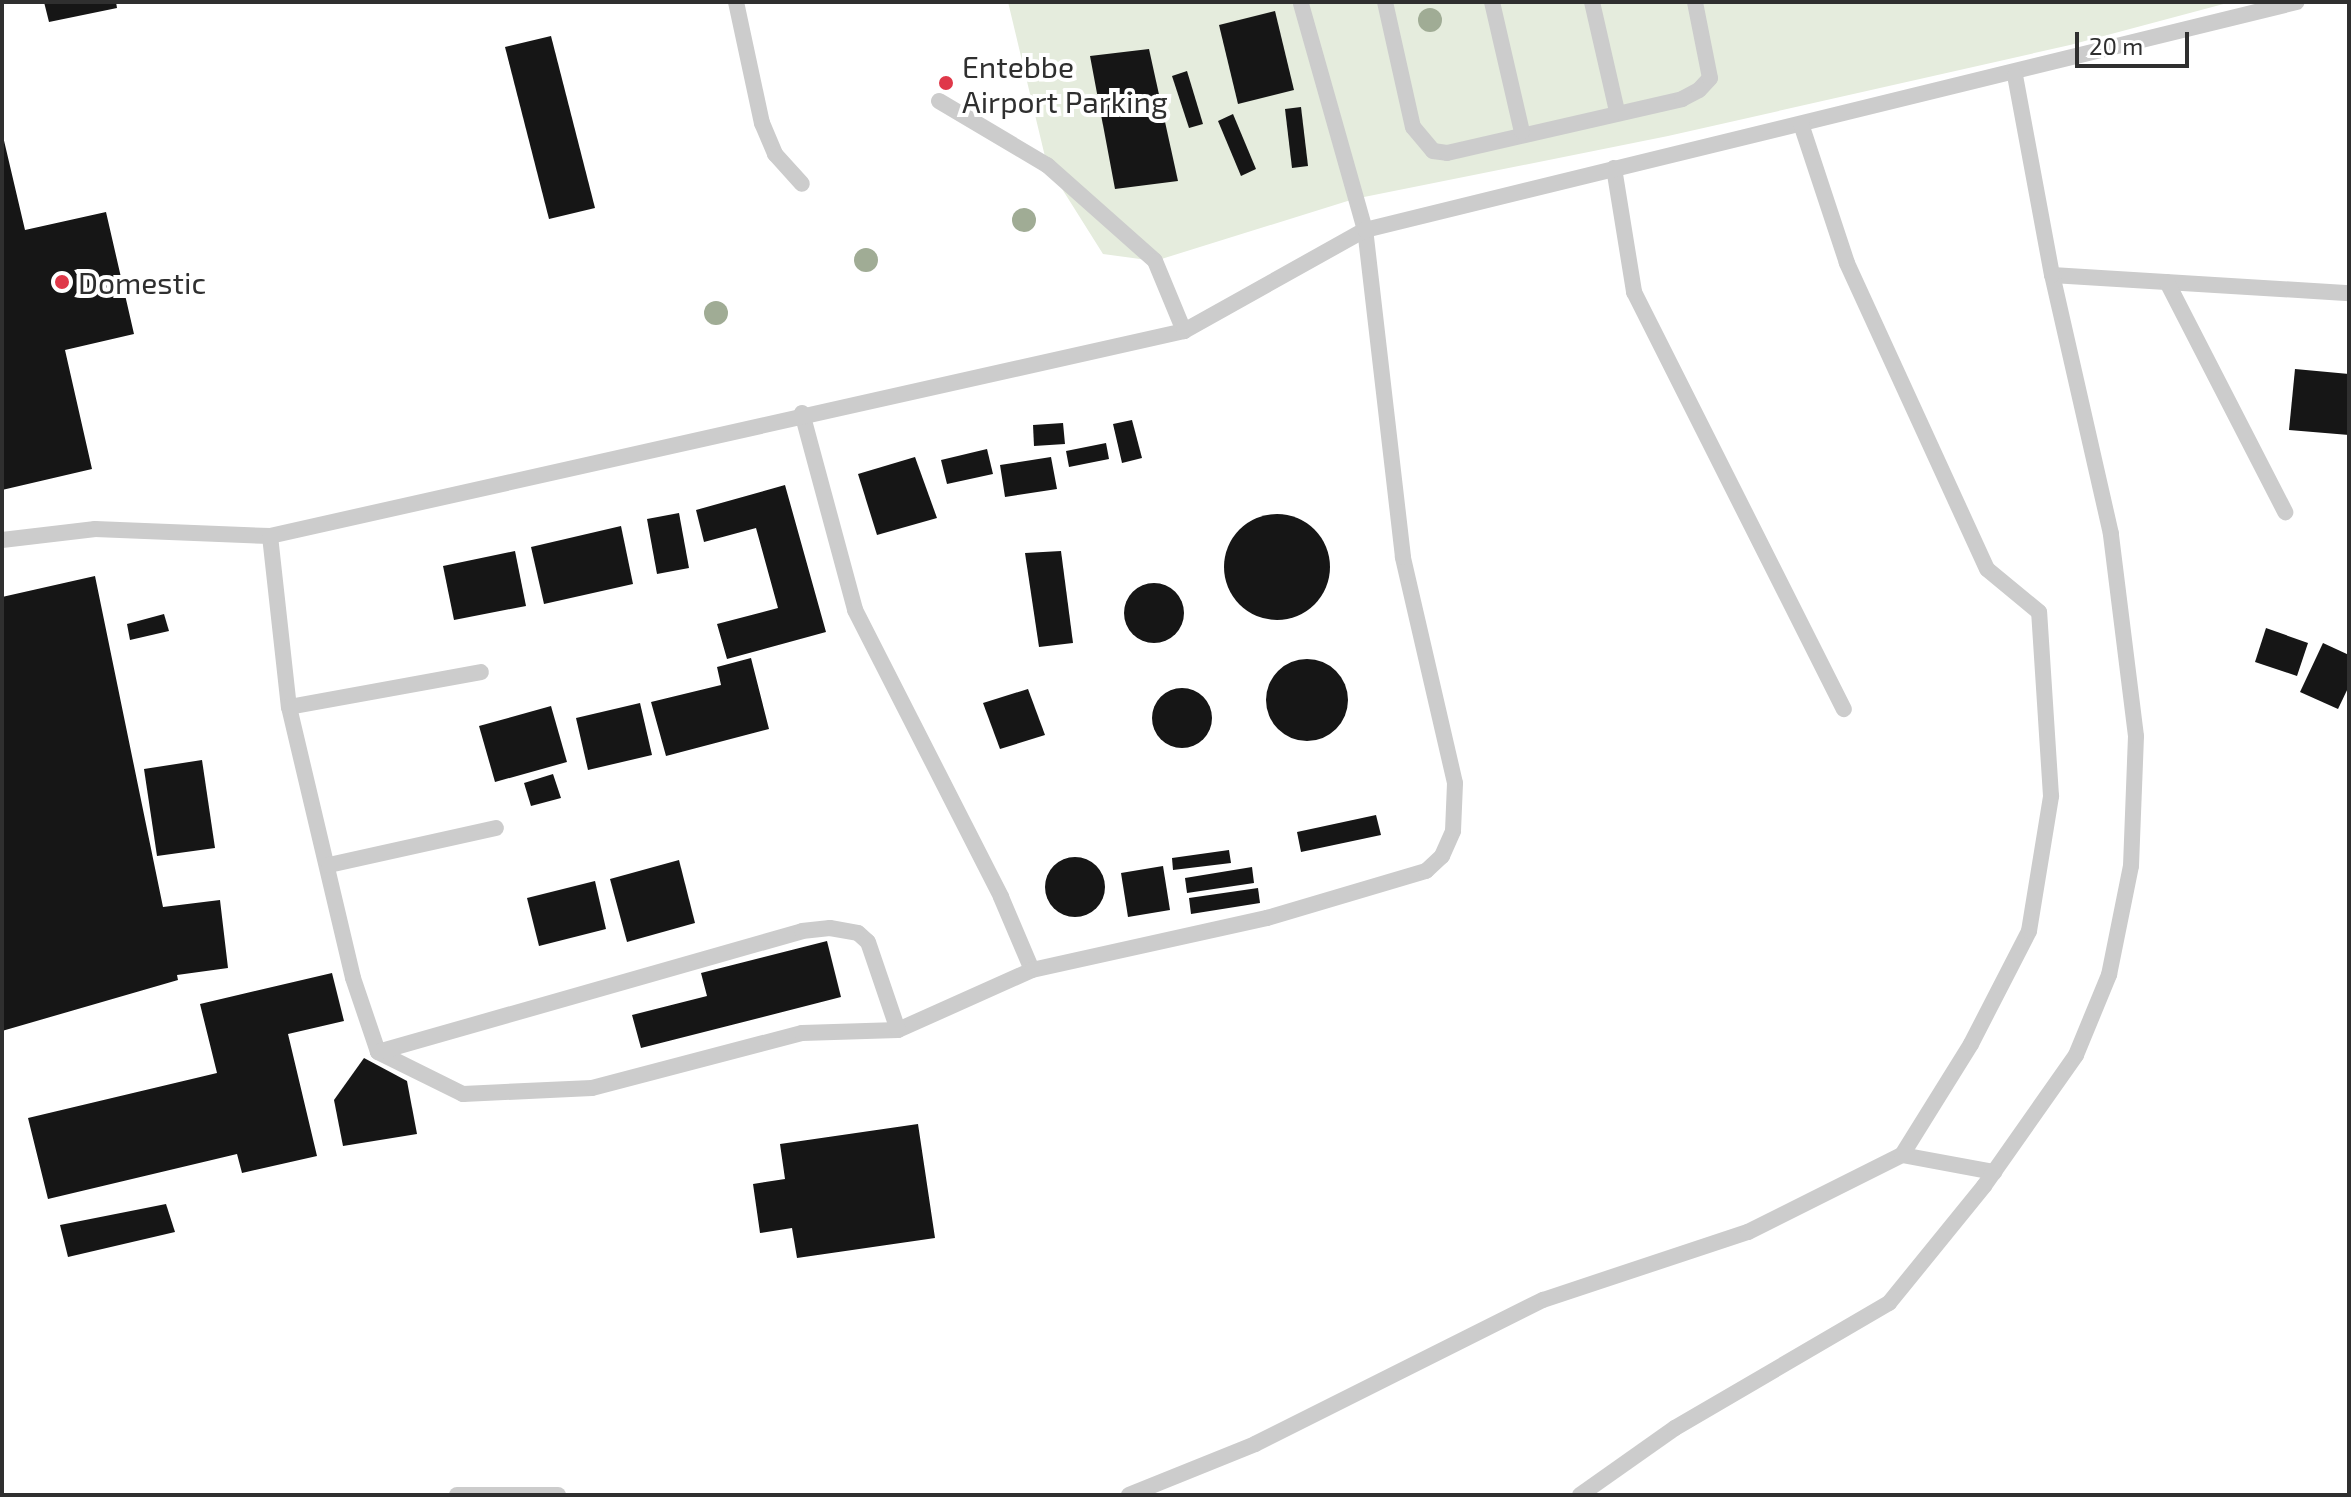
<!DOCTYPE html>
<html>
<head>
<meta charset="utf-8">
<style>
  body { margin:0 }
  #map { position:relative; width:2351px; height:1497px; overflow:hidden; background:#fff; font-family:"Exo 2",sans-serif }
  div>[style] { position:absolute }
  .green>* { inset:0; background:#e5ecdd }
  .building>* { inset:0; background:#161616 }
  .round { border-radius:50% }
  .lane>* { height:16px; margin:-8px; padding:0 8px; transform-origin:8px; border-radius:8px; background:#ccc }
  .trees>* { width:24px; height:24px; margin:-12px; border-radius:50%; background:#a0ac95 }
  .dots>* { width:22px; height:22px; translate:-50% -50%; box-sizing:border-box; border:4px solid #fff; border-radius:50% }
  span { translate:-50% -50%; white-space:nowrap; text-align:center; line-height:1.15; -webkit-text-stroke:8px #fff; paint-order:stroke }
  .poi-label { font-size:30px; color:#2f2f2f }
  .left { translate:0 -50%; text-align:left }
  .frame { position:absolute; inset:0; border:4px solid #2f2f2f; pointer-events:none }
  .scale { position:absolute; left:2075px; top:32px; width:114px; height:36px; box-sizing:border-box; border:4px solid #2f2f2f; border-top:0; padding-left:10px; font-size:24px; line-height:28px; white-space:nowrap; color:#2f2f2f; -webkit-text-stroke:6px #fff; paint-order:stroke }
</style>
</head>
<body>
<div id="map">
  <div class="green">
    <div style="clip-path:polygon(1008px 2px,2231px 2px,2070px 45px,1668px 136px,1354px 199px,1155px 261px,1103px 254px,1047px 165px)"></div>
  </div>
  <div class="building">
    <div style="clip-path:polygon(44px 2px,116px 2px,117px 8px,49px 22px)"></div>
    <div style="clip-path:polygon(1275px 11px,1294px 90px,1238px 104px,1219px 25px)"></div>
    <div style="clip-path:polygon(551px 36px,595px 208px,549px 219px,505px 47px)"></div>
    <div style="clip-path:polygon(1149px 49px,1178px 181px,1115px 189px,1090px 56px)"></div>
    <div style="clip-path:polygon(1187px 71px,1203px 124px,1189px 128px,1172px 76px)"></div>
    <div style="clip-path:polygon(1301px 107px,1308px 166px,1292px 168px,1285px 109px)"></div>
    <div style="clip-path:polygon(1233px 114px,1256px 169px,1241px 176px,1218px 121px)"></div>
    <div style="clip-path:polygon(2px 132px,25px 230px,106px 212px,134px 334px,65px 350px,92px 469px,2px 490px)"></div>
    <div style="clip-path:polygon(2295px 369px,2349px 374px,2349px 435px,2289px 430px)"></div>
    <div style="clip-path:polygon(1132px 420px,1142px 458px,1122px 463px,1113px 424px)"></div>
    <div style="clip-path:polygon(1063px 423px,1065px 444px,1034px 446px,1033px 425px)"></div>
    <div style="clip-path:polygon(1106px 443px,1109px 459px,1069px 467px,1066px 451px)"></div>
    <div style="clip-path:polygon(987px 449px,993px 474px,947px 484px,941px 460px)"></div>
    <div style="clip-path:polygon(915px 457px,937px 518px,877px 535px,858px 474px)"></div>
    <div style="clip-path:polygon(1051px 457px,1057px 489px,1005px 497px,1000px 465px)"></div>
    <div style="clip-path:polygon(785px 485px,826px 632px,727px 659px,717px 624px,778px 608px,756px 528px,704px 542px,696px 510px)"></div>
    <div style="clip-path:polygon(679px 513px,689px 568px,657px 574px,647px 519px)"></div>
    <div class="round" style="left:1224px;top:514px;width:106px;height:106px"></div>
    <div style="clip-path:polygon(621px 526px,633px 584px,544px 604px,531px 547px)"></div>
    <div style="clip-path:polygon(515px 551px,526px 606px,454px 620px,443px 566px)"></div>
    <div style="clip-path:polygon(1061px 551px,1073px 643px,1039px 647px,1025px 553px)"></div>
    <div style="clip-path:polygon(95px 576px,163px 907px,220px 900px,228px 968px,177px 975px,178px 980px,2px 1031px,2px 597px)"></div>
    <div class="round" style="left:1124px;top:583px;width:60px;height:60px"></div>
    <div style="clip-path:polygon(164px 614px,169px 631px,130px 640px,127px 624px)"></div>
    <div style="clip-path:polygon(2266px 628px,2308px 643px,2297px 676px,2255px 662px)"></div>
    <div style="clip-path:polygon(2323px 643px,2349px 655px,2349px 686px,2338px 709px,2300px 692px)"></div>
    <div style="clip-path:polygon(751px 658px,769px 729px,666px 756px,651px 702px,721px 685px,717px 667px)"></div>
    <div class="round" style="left:1266px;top:659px;width:82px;height:82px"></div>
    <div class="round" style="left:1152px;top:688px;width:60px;height:60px"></div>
    <div style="clip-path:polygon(1028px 689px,1045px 735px,1000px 749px,983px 703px)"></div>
    <div style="clip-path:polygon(640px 703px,652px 755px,588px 770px,576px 718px)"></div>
    <div style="clip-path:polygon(551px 706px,567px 762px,495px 782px,479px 726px)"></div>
    <div style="clip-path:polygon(202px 760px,215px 848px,157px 856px,144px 769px)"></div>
    <div style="clip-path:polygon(553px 774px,561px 798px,531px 806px,524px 783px)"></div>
    <div style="clip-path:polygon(1376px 815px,1381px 835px,1301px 852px,1297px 832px)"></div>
    <div style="clip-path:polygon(1229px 850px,1231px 863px,1173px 870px,1172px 858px)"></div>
    <div class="round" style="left:1045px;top:857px;width:60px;height:60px"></div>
    <div style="clip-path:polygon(679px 860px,695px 923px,627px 942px,610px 879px)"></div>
    <div style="clip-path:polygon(1163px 866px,1170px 910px,1128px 917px,1121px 873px)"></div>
    <div style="clip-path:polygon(1252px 867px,1254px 883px,1187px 893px,1185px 878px)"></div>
    <div style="clip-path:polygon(595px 881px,606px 929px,539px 946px,527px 898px)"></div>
    <div style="clip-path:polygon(1258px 888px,1260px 903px,1191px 914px,1189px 898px)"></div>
    <div style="clip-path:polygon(827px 941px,841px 997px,641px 1048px,632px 1015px,707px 996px,701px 973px)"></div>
    <div style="clip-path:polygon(332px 973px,344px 1021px,288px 1034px,317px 1156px,242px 1173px,237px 1154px,48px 1199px,28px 1118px,217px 1073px,200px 1004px)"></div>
    <div style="clip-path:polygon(364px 1058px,407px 1081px,417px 1134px,343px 1146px,334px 1100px)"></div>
    <div style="clip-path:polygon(918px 1124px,935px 1238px,797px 1258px,792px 1228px,760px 1233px,753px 1184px,785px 1179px,780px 1144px)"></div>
    <div style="clip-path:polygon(166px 1204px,175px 1232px,68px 1257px,60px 1225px)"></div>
  </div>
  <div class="lane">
    <div style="left:736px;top:2px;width:124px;rotate:77.9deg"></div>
    <div style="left:762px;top:123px;width:34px;rotate:67deg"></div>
    <div style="left:775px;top:154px;width:40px;rotate:48deg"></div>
    <div style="left:1385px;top:2px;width:128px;rotate:77.4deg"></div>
    <div style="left:1413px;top:127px;width:31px;rotate:50deg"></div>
    <div style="left:1433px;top:151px;width:14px;rotate:8deg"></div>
    <div style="left:1447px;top:153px;width:241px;rotate:-12.9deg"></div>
    <div style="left:1682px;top:99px;width:19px;rotate:-28deg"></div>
    <div style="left:1699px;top:90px;width:16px;rotate:-47deg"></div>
    <div style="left:1710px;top:78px;width:77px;rotate:-101.2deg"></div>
    <div style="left:1492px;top:2px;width:133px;rotate:77deg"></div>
    <div style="left:1592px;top:2px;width:112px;rotate:77.1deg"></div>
    <div style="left:939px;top:101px;width:126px;rotate:30.7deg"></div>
    <div style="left:1047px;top:165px;width:144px;rotate:41.6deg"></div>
    <div style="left:1155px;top:261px;width:76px;rotate:67.5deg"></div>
    <div style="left:1614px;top:168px;width:126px;rotate:80.8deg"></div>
    <div style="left:1634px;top:292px;width:467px;rotate:63.3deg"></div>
    <div style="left:2052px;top:275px;width:298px;rotate:3.5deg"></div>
    <div style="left:2167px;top:282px;width:259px;rotate:62.8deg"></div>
    <div style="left:802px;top:413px;width:204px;rotate:74.9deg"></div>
    <div style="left:855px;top:610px;width:322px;rotate:63deg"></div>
    <div style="left:1001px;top:897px;width:79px;rotate:67deg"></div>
    <div style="left:270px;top:536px;width:172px;rotate:83.7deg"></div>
    <div style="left:289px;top:707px;width:278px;rotate:76.7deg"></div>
    <div style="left:353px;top:978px;width:78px;rotate:71.3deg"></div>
    <div style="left:378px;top:1052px;width:95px;rotate:26.3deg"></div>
    <div style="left:463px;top:1094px;width:129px;rotate:-2.7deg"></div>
    <div style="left:592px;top:1088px;width:217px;rotate:-14.7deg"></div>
    <div style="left:802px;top:1033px;width:96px;rotate:-1.8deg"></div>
    <div style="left:898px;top:1030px;width:147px;rotate:-24.1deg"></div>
    <div style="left:1032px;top:970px;width:241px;rotate:-12.5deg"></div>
    <div style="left:1267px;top:918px;width:166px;rotate:-16.5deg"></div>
    <div style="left:1426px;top:871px;width:22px;rotate:-43deg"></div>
    <div style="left:1442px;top:856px;width:27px;rotate:-66deg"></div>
    <div style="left:1453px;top:831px;width:48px;rotate:-87.6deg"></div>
    <div style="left:1455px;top:783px;width:232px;rotate:-103deg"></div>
    <div style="left:1403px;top:557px;width:329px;rotate:-96.6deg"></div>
    <div style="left:1365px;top:230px;width:235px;rotate:-105.8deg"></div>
    <div style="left:2px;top:540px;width:94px;rotate:-6.7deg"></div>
    <div style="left:95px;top:529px;width:175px;rotate:2.3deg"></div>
    <div style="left:270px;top:536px;width:937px;rotate:-12.64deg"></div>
    <div style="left:1184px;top:331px;width:207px;rotate:-29.2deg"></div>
    <div style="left:1365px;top:230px;width:959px;rotate:-13.75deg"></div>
    <div style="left:289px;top:707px;width:195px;rotate:-10.3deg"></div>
    <div style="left:329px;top:865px;width:171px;rotate:-12.5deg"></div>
    <div style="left:378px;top:1052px;width:441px;rotate:-15.9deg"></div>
    <div style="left:802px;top:931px;width:28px;rotate:-6deg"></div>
    <div style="left:830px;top:928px;width:28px;rotate:10deg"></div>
    <div style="left:858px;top:933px;width:13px;rotate:42deg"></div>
    <div style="left:868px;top:942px;width:93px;rotate:71.2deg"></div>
    <div style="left:1902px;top:1155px;width:94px;rotate:10.5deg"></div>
    <div style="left:457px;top:1495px;width:101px"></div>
    <div style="left:1129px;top:1495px;width:136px;rotate:-22deg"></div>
    <div style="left:1255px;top:1444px;width:322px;rotate:-26.6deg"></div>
    <div style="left:1543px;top:1300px;width:216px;rotate:-18.4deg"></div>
    <div style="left:1748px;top:1232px;width:172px;rotate:-26.6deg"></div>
    <div style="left:1902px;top:1155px;width:131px;rotate:-58.1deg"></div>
    <div style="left:1971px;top:1044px;width:127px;rotate:-62.8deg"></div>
    <div style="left:2029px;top:931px;width:137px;rotate:-80.7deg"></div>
    <div style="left:2051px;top:796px;width:184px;rotate:-93.7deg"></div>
    <div style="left:2039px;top:612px;width:67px;rotate:-140.4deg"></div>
    <div style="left:1987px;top:569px;width:337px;rotate:-114.6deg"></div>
    <div style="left:1847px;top:263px;width:146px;rotate:-108.3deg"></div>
    <div style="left:1580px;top:1495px;width:116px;rotate:-35.2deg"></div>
    <div style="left:1675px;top:1428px;width:248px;rotate:-30.3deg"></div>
    <div style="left:1889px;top:1303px;width:151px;rotate:-50.9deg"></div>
    <div style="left:1984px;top:1186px;width:160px;rotate:-54.9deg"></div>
    <div style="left:2076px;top:1055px;width:87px;rotate:-67.6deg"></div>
    <div style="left:2109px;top:975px;width:111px;rotate:-78.6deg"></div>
    <div style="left:2131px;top:866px;width:130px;rotate:-87.8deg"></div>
    <div style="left:2136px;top:736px;width:204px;rotate:-97.1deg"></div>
    <div style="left:2111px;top:534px;width:266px;rotate:-102.8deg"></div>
    <div style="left:2052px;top:275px;width:203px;rotate:-100.5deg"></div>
  </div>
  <div class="trees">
    <div style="left:1430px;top:20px"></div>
    <div style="left:1024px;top:220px"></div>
    <div style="left:866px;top:260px"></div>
    <div style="left:716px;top:313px"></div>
  </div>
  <div class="dots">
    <div style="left:946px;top:83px;background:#df3849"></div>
    <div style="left:62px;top:282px;background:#df3849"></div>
  </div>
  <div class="poi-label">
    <span class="left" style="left:962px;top:83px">Entebbe<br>Airport Parking</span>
    <span class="left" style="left:78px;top:282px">Domestic</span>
  </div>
  <div class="frame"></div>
  <div class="scale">20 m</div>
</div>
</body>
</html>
